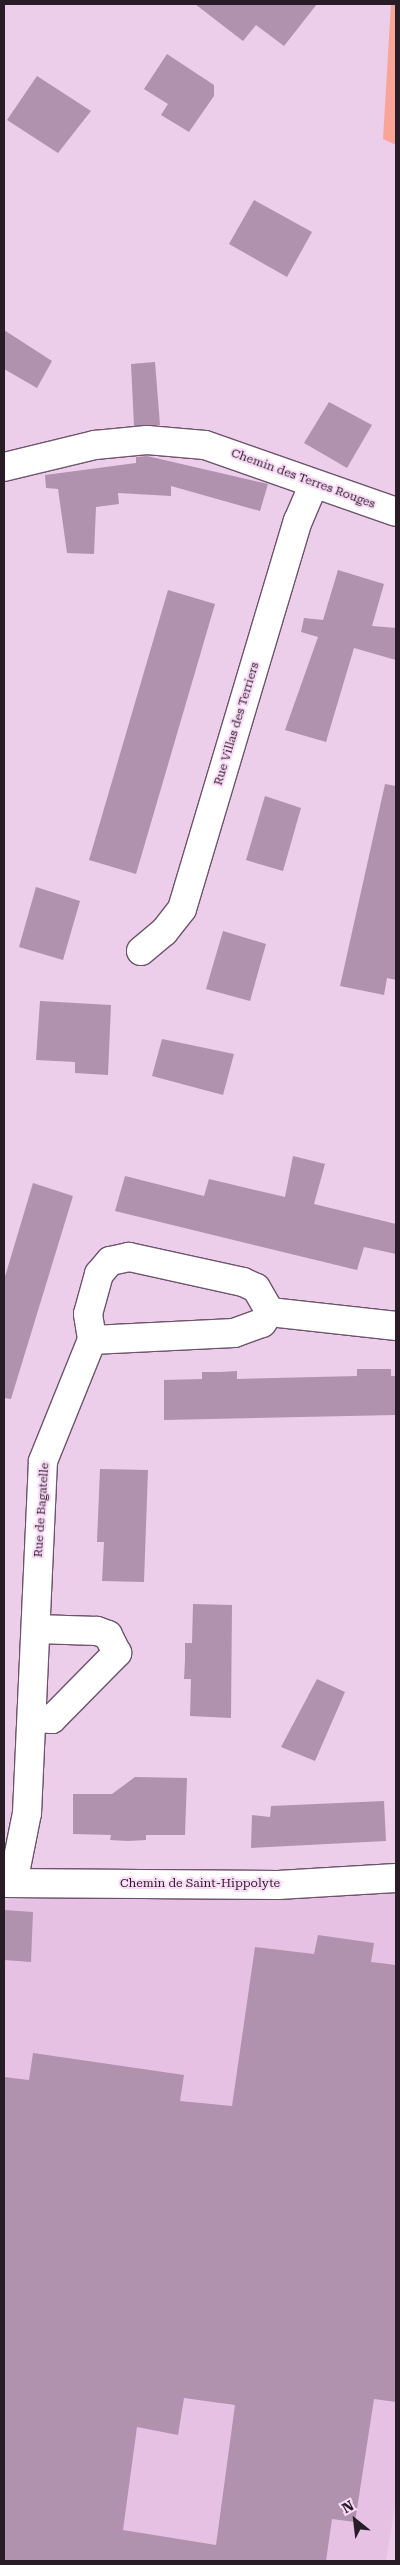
<!DOCTYPE html>
<html>
<head>
<meta charset="utf-8">
<style>
  body { margin:0 }
  #map { position:relative; width:400px; height:2565px; overflow:hidden; background:#eccdea; font-family:"Roboto Serif",serif }
  div>[style] { position:absolute }
  .built>* { inset:0; background:#e6c1e4 }
  .green>* { inset:0; background:#faa498 }
  .building>* { inset:0; background:#b092ae }
  .roads { filter:drop-shadow(1px 0 #6e536c) drop-shadow(-1px 0 #6e536c) drop-shadow(0 1px #6e536c) drop-shadow(0 -1px #6e536c) }
  .street>* { height:28px; margin:-14px; padding:0 14px; transform-origin:14px; border-radius:14px; background:#fff }
  .secondary>* { height:28px; margin:-14px; padding:0 14px; transform-origin:14px; border-radius:14px; background:#fff }
  span { translate:-50% -50%; white-space:nowrap; text-align:center; line-height:1.15; -webkit-text-stroke:4px #fadaf7; paint-order:stroke }
  .street-label { font-size:12px; color:#281d27 }
  .frame { position:absolute; inset:0; border:5px solid #281d27; pointer-events:none }
  .north { position:absolute; left:330px; top:2495px; width:50px; height:50px; -webkit-text-stroke:4px #fadaf7; paint-order:stroke; rotate:331deg; font-size:14px; font-weight:700; line-height:20px; text-align:center; color:#281d27 }
  .north::after { content:''; display:block; margin:auto; width:18px; height:22px; background:#281d27; clip-path:polygon(50% 0,100% 100%,50% 72%,0 100%) }
</style>
</head>
<body>
<div id="map">
  <div class="built">
    <div style="clip-path:polygon(396px 1893px,396px 2500px,386px 2561px,4px 2561px,4px 1900px)"></div>
  </div>
  <div class="green">
    <div style="clip-path:polygon(391px 4px,396px 4px,396px 145px,383px 139px)"></div>
  </div>
  <div class="building">
    <div style="clip-path:polygon(195px 4px,317px 4px,284px 46px,256px 25px,243px 41px)"></div>
    <div style="clip-path:polygon(167px 54px,214px 85px,214px 96px,189px 132px,161px 115px,168px 104px,144px 89px)"></div>
    <div style="clip-path:polygon(37px 76px,91px 111px,58px 153px,7px 120px)"></div>
    <div style="clip-path:polygon(254px 200px,312px 232px,287px 277px,229px 244px)"></div>
    <div style="clip-path:polygon(4px 330px,52px 361px,37px 388px,4px 369px)"></div>
    <div style="clip-path:polygon(155px 362px,160px 425px,134px 426px,131px 364px)"></div>
    <div style="clip-path:polygon(329px 402px,372px 425px,347px 468px,304px 443px)"></div>
    <div style="clip-path:polygon(147px 456px,268px 484px,260px 511px,171px 486px,171px 496px,118px 493px,119px 504px,96px 507px,94px 554px,67px 553px,58px 489px,46px 488px,45px 475px,136px 463px,136px 457px)"></div>
    <div style="clip-path:polygon(338px 570px,384px 584px,372px 626px,396px 628px,396px 660px,354px 648px,326px 742px,285px 730px,318px 637px,301px 632px,304px 618px,323px 620px)"></div>
    <div style="clip-path:polygon(168px 590px,215px 604px,136px 874px,89px 860px)"></div>
    <div style="clip-path:polygon(385px 784px,396px 786px,396px 980px,387px 978px,384px 995px,340px 986px)"></div>
    <div style="clip-path:polygon(265px 796px,301px 808px,283px 871px,246px 860px)"></div>
    <div style="clip-path:polygon(36px 887px,80px 901px,63px 960px,19px 947px)"></div>
    <div style="clip-path:polygon(223px 931px,266px 944px,250px 1001px,206px 989px)"></div>
    <div style="clip-path:polygon(40px 1001px,111px 1005px,108px 1075px,75px 1073px,75px 1062px,36px 1060px)"></div>
    <div style="clip-path:polygon(162px 1039px,234px 1054px,223px 1095px,152px 1076px)"></div>
    <div style="clip-path:polygon(293px 1156px,325px 1164px,314px 1204px,396px 1224px,396px 1254px,364px 1247px,357px 1270px,115px 1211px,125px 1176px,204px 1196px,209px 1179px,285px 1197px)"></div>
    <div style="clip-path:polygon(33px 1183px,73px 1196px,11px 1399px,4px 1398px,4px 1280px)"></div>
    <div style="clip-path:polygon(357px 1369px,391px 1369px,391px 1376px,396px 1376px,396px 1415px,164px 1420px,164px 1380px,202px 1379px,202px 1372px,220px 1372px,237px 1371px,237px 1379px,357px 1376px)"></div>
    <div style="clip-path:polygon(100px 1469px,148px 1470px,144px 1582px,102px 1581px,104px 1542px,97px 1542px)"></div>
    <div style="clip-path:polygon(193px 1604px,232px 1605px,231px 1718px,190px 1716px,191px 1679px,184px 1679px,185px 1660px,185px 1643px,192px 1643px)"></div>
    <div style="clip-path:polygon(317px 1679px,345px 1692px,315px 1761px,281px 1747px)"></div>
    <div style="clip-path:polygon(135px 1777px,187px 1778px,185px 1835px,146px 1835px,146px 1840px,128px 1841px,110px 1840px,111px 1835px,73px 1834px,73px 1794px,112px 1794px)"></div>
    <div style="clip-path:polygon(384px 1801px,386px 1841px,251px 1848px,252px 1815px,270px 1817px,271px 1806px)"></div>
    <div style="clip-path:polygon(4px 1910px,33px 1912px,31px 1962px,4px 1960px)"></div>
    <div style="clip-path:polygon(evenodd,318px 1935px,374px 1943px,371px 1962px,396px 1965px,396px 2402px,374px 2399px,355px 2522px,332px 2519px,326px 2561px,4px 2561px,4px 2077px,29px 2080px,33px 2053px,184px 2075px,180px 2101px,232px 2106px,255px 1947px,314px 1954px,318px 1935px,184px 2398px,235px 2405px,216px 2545px,123px 2530px,137px 2427px,178px 2435px,184px 2398px)"></div>
  </div>
  <div class="roads">
    <div class="street">
      <div style="left:4px;top:467px;width:94px;rotate:-13.6deg"></div>
      <div style="left:95px;top:445px;width:52px;rotate:-5.5deg"></div>
      <div style="left:147px;top:440px;width:58px;rotate:4.9deg"></div>
      <div style="left:205px;top:445px;width:202px;rotate:19.3deg"></div>
      <div style="left:141px;top:951px;width:30px;rotate:-40deg"></div>
      <div style="left:164px;top:932px;width:29px;rotate:-52deg"></div>
      <div style="left:182px;top:909px;width:405px;rotate:-73.4deg"></div>
      <div style="left:298px;top:521px;width:39px;rotate:-67deg"></div>
      <div style="left:270px;top:1312px;width:127px;rotate:6.3deg"></div>
      <div style="left:33px;top:1718px;width:19px;rotate:3deg"></div>
      <div style="left:52px;top:1719px;width:93px;rotate:-45.4deg"></div>
      <div style="left:117px;top:1653px;width:20px;rotate:-117deg"></div>
      <div style="left:108px;top:1635px;width:12px;rotate:-160deg"></div>
      <div style="left:97px;top:1631px;width:61px;rotate:-178.1deg"></div>
      <div style="left:13px;top:1883px;width:71px;rotate:-78.7deg"></div>
      <div style="left:27px;top:1813px;width:352px;rotate:-87.4deg"></div>
      <div style="left:43px;top:1461px;width:131px;rotate:-68deg"></div>
      <div style="left:92px;top:1340px;width:142px;rotate:-2.8deg"></div>
      <div style="left:234px;top:1333px;width:30px;rotate:-20deg"></div>
      <div style="left:262px;top:1323px;width:14px;rotate:-54deg"></div>
      <div style="left:270px;top:1312px;width:28px;rotate:-120deg"></div>
      <div style="left:256px;top:1288px;width:14px;rotate:-155deg"></div>
      <div style="left:243px;top:1282px;width:117px;rotate:-167.6deg"></div>
      <div style="left:129px;top:1257px;width:19px;rotate:168deg"></div>
      <div style="left:110px;top:1261px;width:17px;rotate:130deg"></div>
      <div style="left:99px;top:1274px;width:41px;rotate:105.4deg"></div>
      <div style="left:88px;top:1314px;width:26px;rotate:81deg"></div>
    </div>
    <div class="secondary">
      <div style="left:4px;top:1883px;width:274px;rotate:0.4deg"></div>
      <div style="left:278px;top:1885px;width:118px;rotate:-3.4deg"></div>
    </div>
  </div>
  <div class="street-label">
    <span style="left:303px;top:479px;rotate:20deg">Chemin des Terres Rouges</span>
    <span style="left:237px;top:724px;rotate:-73deg">Rue Villas des Terriers</span>
    <span style="left:42px;top:1510px;rotate:-86deg">Rue de Bagatelle</span>
    <span style="left:200px;top:1884px">Chemin de Saint-Hippolyte</span>
  </div>
  <div class="frame"></div>
  <div class="north">N</div>
</div>
</body>
</html>
